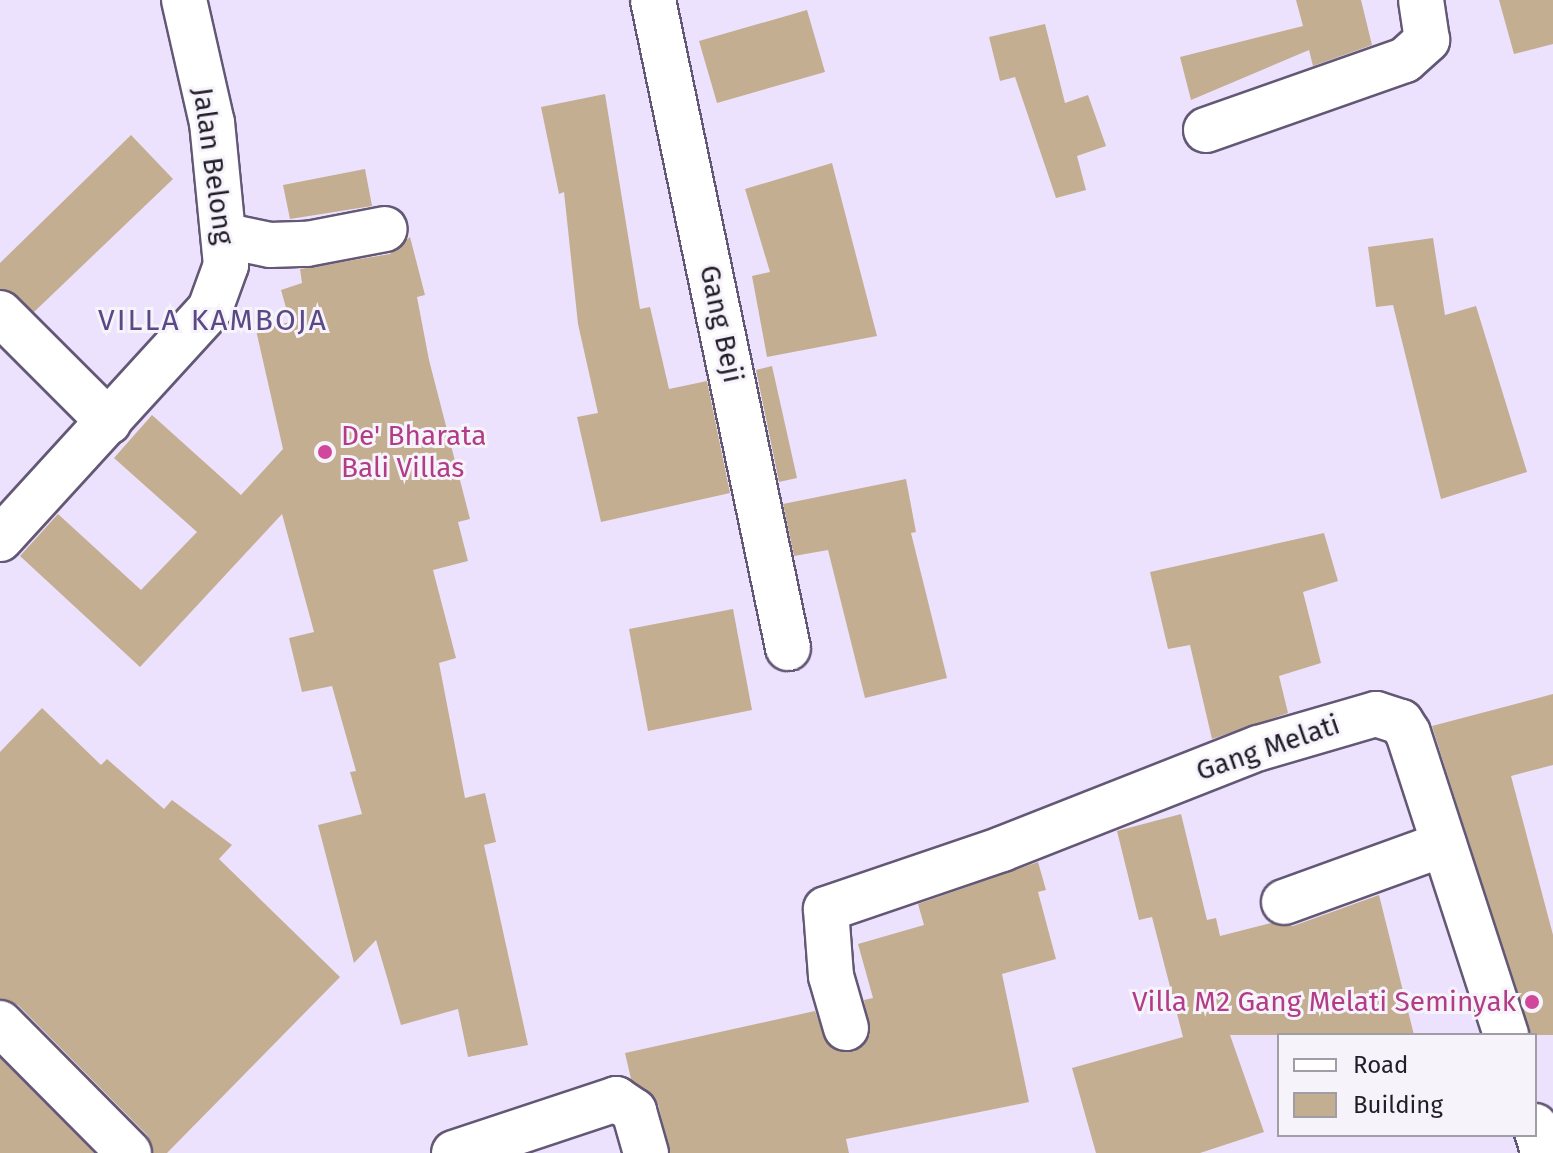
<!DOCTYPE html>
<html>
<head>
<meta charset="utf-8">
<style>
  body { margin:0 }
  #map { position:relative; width:1553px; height:1153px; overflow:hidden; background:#ece2fd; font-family:"Fira Sans",sans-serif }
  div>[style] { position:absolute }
  .building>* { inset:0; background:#c4ae91 }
  .roads { filter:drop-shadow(2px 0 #635875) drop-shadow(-2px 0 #635875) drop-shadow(0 2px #635875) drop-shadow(0 -2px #635875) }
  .minor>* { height:44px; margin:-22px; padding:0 22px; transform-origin:22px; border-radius:22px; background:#fff }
  .dots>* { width:22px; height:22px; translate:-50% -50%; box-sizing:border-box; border:4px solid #f6f3fa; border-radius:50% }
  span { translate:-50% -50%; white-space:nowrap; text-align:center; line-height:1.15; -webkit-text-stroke:6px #f6f3fa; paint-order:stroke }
  .street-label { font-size:28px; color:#211d29 }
  .hotel-label { font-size:28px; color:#b23c85 }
  .left { translate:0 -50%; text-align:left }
  .right { translate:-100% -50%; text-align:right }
  .neighbourhood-label { font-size:30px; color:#5a4887; letter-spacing:2px }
  .legend { position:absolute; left:1277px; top:1033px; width:260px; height:104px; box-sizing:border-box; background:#f6f3fa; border:2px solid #a19da6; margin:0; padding:10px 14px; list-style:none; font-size:24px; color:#211d29 }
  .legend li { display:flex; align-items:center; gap:16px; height:40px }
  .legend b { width:40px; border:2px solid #a19da6 }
</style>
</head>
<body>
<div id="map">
  <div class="building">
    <div style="clip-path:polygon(1296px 0,1361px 0,1372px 45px,1313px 66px,1309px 50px,1191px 100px,1180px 57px,1303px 26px)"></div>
    <div style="clip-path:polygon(1499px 0,1553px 0,1553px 44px,1514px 54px)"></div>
    <div style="clip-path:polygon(807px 10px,825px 72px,717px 103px,699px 41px)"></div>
    <div style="clip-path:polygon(1045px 24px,1065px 103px,1088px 95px,1106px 146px,1077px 156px,1086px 190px,1056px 198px,1015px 77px,1000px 81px,989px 37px)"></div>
    <div style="clip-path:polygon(605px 94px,640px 309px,650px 307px,669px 389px,707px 381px,730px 493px,601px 522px,577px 417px,598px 413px,578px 324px,564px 192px,559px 194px,541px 107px)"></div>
    <div style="clip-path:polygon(131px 135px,173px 179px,34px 312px,0 289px,0 263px)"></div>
    <div style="clip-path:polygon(832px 163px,877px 336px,767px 357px,752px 276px,770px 272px,745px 189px)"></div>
    <div style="clip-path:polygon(365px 169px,372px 206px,290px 219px,283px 185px)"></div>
    <div style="clip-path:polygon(410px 237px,425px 295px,417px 297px,429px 360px,470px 519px,458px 522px,468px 561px,433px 570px,456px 658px,439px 663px,465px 798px,485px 793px,496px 842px,484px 845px,528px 1045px,468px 1057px,458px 1009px,401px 1025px,376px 940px,354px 963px,318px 825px,362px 814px,350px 772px,356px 771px,332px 686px,302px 692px,289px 638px,314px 632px,282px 514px,140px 667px,20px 556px,58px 514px,141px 590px,197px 532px,114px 458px,152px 415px,241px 495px,283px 449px,256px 330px,290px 322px,281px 290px,302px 283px,300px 269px,390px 254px)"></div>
    <div style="clip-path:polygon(1433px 238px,1445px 315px,1476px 306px,1527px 472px,1441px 499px,1393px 305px,1376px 307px,1368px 247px)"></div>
    <div style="clip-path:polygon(772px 366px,797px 478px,779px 482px,756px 370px)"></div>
    <div style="clip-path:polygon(906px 479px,916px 532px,911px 533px,947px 678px,865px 698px,828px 550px,794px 556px,783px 504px)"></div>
    <div style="clip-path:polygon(1324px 533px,1338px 581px,1303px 592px,1321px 663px,1279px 676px,1288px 713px,1212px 739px,1190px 645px,1168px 649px,1150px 572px)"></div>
    <div style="clip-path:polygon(733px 609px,752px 710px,648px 731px,629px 629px)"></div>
    <div style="clip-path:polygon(1553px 694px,1553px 765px,1511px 776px,1553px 935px,1553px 1035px,1530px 1035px,1432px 726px)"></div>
    <div style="clip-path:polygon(42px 708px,101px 765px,107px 759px,164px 809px,172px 800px,232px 845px,219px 859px,340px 977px,167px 1153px,153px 1153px,147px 1135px,18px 1005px,0 999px,0 752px)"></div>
    <div style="clip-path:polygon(1181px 814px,1207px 920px,1216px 918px,1220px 936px,1271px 923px,1293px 926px,1379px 895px,1414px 1035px,1230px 1035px,1264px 1132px,1200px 1153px,1096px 1153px,1072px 1068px,1183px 1037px,1152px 917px,1139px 920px,1117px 831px)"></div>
    <div style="clip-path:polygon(1038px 862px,1046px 890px,1038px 892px,1056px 959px,1002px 974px,1029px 1102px,846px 1139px,849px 1153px,670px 1153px,658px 1104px,631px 1079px,625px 1053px,815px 1011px,828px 1045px,854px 1052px,870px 1035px,864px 1000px,873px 998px,858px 944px,924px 925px,918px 904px)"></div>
    <div style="clip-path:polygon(0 1058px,94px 1153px,0 1153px)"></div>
  </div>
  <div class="roads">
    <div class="minor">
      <div style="left:653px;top:0;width:662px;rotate:78.23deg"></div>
      <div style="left:1206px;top:130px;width:211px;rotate:-19.4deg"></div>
      <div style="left:1405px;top:60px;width:30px;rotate:-42deg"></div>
      <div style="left:1427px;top:40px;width:40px;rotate:-98.5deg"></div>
      <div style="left:227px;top:236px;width:44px;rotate:11.8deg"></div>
      <div style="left:270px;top:245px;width:37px;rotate:-2deg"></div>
      <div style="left:307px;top:244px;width:79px;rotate:-10.9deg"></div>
      <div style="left:0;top:313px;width:154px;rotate:45deg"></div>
      <div style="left:0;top:539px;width:311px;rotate:-47.6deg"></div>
      <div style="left:210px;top:309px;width:47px;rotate:-70deg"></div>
      <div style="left:226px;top:265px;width:143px;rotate:-95.6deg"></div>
      <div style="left:212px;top:123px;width:126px;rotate:-102.8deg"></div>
      <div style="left:1284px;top:902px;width:170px;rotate:-19.9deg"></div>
      <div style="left:0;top:1023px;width:183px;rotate:45.2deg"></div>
      <div style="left:846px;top:1028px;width:54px;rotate:-106.1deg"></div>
      <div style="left:831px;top:976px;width:67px;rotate:-94.3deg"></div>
      <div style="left:826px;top:909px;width:186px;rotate:-18.8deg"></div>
      <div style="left:1002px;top:849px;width:276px;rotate:-21.5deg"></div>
      <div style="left:1259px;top:748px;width:122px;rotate:-16.2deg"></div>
      <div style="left:1376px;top:714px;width:26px;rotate:18deg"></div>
      <div style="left:1401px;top:722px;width:13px;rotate:58deg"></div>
      <div style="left:1408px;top:733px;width:318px;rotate:72deg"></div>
      <div style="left:1535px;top:1126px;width:28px;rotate:72deg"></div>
      <div style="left:454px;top:1153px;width:171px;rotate:-18.4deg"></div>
      <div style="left:616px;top:1099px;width:22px;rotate:34deg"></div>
      <div style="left:634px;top:1111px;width:44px;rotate:74.1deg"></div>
    </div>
  </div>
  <div class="dots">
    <div style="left:325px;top:452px;background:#d1479c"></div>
    <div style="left:1532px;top:1002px;background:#d1479c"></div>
  </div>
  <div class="street-label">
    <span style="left:213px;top:166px;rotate:82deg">Jalan Belong</span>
    <span style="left:721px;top:324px;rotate:78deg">Gang Beji</span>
    <span style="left:1268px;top:748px;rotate:-19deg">Gang Melati</span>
  </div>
  <div class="hotel-label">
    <span class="left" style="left:341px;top:452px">De' Bharata<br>Bali Villas</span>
    <span class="right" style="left:1516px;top:1002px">Villa M2 Gang Melati Seminyak</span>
  </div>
  <div class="neighbourhood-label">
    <span style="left:213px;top:320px">VILLA KAMBOJA</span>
  </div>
  <ul class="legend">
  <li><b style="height:10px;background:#fff"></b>Road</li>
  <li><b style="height:22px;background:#c4ae91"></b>Building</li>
  </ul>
</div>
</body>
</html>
